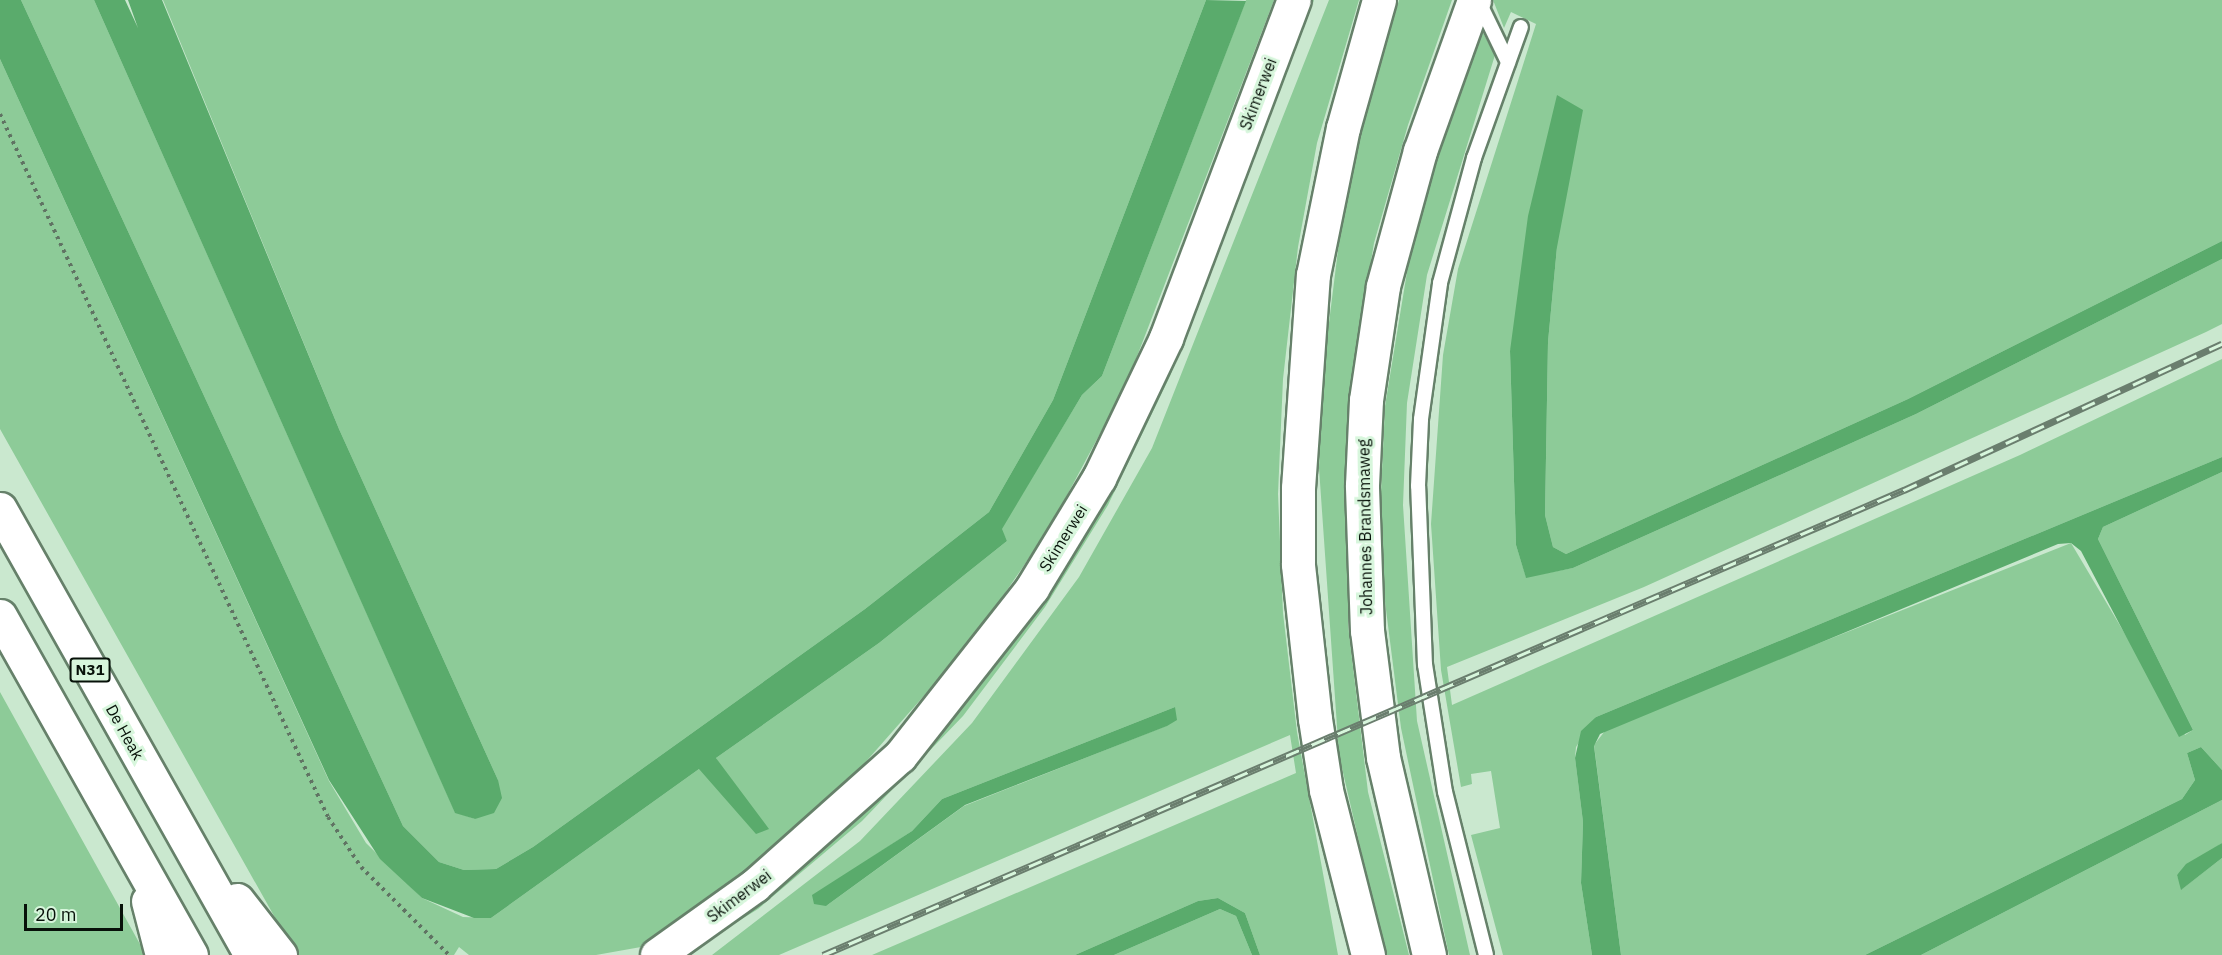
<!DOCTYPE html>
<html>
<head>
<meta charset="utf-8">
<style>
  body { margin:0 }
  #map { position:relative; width:2222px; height:955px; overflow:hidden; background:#cae8cf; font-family:"IBM Plex Sans",sans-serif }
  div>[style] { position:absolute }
  .green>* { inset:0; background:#8dcb98 }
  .water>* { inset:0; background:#5aab6c }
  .path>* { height:4px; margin-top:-2px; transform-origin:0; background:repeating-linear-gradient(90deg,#607363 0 3px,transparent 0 7.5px) }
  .roads { filter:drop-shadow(2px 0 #66816a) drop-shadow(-2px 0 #66816a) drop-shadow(0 2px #66816a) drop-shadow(0 -2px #66816a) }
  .lane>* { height:14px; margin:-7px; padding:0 7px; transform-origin:7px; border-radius:7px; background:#fff }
  .secondary>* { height:33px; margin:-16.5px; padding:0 16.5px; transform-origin:16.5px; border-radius:16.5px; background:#fff }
  .primary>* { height:33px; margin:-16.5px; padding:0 16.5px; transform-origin:16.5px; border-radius:16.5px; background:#fff }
  .highway>* { height:33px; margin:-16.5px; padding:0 16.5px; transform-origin:16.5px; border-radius:16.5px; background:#fff }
  .rail>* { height:7px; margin-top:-3.5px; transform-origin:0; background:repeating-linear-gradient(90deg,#d7f6dc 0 14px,#6a7e6e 0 28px); box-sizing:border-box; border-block:2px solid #6a7e6e }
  span { translate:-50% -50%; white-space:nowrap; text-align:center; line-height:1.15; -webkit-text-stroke:6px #d7f6dc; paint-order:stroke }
  .shield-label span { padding:2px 4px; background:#d7f6dc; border:2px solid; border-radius:4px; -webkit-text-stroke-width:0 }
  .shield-label { font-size:15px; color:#071109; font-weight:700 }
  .street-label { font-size:16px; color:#071109 }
  .scale { position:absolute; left:24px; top:904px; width:99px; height:27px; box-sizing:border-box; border:3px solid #071109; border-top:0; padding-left:8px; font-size:18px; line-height:21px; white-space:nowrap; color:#071109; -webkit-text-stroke:4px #d7f6dc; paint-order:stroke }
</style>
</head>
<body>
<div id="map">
  <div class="green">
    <div style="clip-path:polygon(21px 0,94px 0,455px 812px,475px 819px,498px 780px,339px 429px,163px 0,1206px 0,1053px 400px,989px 512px,865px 609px,533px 847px,496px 869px,464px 870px,439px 862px,403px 826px)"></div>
    <div style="clip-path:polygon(1246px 0,1274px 0,1126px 385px,1050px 527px,973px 640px,841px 790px,744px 874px,641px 947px,596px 955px,469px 955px,459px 947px,454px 955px,296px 955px,0 429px,0 59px,329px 781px,366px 843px,422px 898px,463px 917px,491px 918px,699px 769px,719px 764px,716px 758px,879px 643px,1007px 541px,1001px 529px,1082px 395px,1102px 376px)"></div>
    <div style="clip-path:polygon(1310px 0,1314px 0,1170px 376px,1108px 505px,1045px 607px,963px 716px,862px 821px,758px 909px,684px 955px,797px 871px,924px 750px,999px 662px,1072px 555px,1132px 450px,1166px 375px)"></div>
    <div style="clip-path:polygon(evenodd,1329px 0,1359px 0,1317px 143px,1298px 247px,1283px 379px,1278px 494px,1283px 613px,1297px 732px,1338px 955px,1260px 955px,1245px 913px,1218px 898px,1198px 901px,1075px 955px,872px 955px,1296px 773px,1290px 735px,779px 955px,712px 955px,860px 841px,972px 723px,1079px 577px,1152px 448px,1329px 0,1175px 707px,1166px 726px,964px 806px,826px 906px,868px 860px,912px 831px,942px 799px,1175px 707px)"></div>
    <div style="clip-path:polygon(1399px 0,1452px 0,1408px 125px,1374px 243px,1348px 401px,1348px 625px,1368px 792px,1409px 955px,1385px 955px,1339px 755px,1319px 468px,1322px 379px,1340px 234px,1356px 147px)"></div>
    <div style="clip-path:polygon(1493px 0,2222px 0,2222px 241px,1908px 399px,1566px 554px,1553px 547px,1545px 515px,1548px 342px,1557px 247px,1510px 351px,1516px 545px,1526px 577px,1573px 568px,1916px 414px,2222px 259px,2222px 324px,2206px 332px,1644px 587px,1447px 667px,1452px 705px,2020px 455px,2222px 359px,2222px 457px,1596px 717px,1576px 747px,1575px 758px,1583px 822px,1581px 883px,1592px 955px,1503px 955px,1471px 835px,1500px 828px,1491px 771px,1471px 774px,1472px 784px,1461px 787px,1441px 670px,1431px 524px,1443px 355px,1458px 269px,1536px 24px,1511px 12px,1504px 28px)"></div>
    <div style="clip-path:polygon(1481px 29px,1495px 55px,1427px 275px,1407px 403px,1403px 505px,1417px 721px,1470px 955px,1449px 955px,1401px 728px,1382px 578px,1381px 492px,1385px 406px,1408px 266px,1433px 168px)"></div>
    <div style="clip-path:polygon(2222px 472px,2222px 770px,2201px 747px,2187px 753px,2195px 780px,2182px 799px,1865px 955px,1621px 955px,1594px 745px,1608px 727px,2071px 543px,2185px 735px,2193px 730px,2098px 539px,2103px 527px)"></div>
    <div style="clip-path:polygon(0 692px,141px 946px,146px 955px,0 955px)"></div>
    <div style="clip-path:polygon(2222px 800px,2222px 843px,2177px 875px,2182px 889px,2222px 858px,2222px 955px,1921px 955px)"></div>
    <div style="clip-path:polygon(1220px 909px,1236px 916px,1252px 955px,1114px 955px)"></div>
  </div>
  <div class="water">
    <div style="clip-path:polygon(0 0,21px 0,403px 826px,439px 862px,464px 870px,496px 869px,533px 847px,865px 609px,989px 512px,1053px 400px,1206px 0,1246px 1px,1102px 376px,1082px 395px,1002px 529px,1007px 541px,879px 643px,716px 758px,769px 829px,756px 834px,699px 769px,491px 918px,474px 918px,422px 898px,380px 859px,329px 780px,0 59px)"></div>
    <div style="clip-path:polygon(94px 0,125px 0,138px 28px,128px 0,162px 0,339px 429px,498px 780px,502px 798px,494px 813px,475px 819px,455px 813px)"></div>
    <div style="clip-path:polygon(1557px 95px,1583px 110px,1557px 247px,1548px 342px,1545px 515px,1553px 547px,1566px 554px,1908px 399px,2222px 241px,2222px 259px,1916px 414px,1573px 568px,1526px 578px,1516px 545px,1510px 351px,1528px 216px)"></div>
    <div style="clip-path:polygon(2222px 457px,2222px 472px,2103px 527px,2098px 539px,2193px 730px,2179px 737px,2081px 551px,2071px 543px,2058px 544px,1600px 734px,1594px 746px,1621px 955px,1592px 955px,1581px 883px,1583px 822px,1575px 758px,1581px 731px,1596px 717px)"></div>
    <div style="clip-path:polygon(1175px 707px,1177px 720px,1167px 726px,965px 805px,826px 906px,814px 904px,812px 895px,912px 831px,942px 799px)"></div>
    <div style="clip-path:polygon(2201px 747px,2222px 770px,2222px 800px,1921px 955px,1865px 955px,2182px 799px,2195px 780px,2187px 753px)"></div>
    <div style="clip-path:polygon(2222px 843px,2222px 858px,2181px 890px,2177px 875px,2186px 864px)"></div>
    <div style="clip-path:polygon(1218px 898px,1245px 913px,1260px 955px,1252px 955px,1236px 916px,1220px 909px,1114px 955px,1075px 955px,1198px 901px)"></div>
  </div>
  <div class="path">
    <div style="left:0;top:114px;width:776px;rotate:64.99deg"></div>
    <div style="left:328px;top:817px;width:60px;rotate:56.6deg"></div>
    <div style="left:361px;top:867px;width:124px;rotate:45deg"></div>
  </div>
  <div class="roads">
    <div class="lane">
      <div style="left:1478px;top:0;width:69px;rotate:64.2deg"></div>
      <div style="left:1486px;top:955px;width:168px;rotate:-104.1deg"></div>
      <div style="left:1445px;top:792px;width:129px;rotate:-98.9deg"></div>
      <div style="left:1425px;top:665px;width:179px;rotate:-92.2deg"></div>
      <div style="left:1418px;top:486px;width:67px;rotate:-87.4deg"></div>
      <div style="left:1421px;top:419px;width:137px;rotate:-82deg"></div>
      <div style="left:1440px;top:283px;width:130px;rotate:-74.8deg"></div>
      <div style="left:1474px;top:158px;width:139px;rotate:-70.3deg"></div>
    </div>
    <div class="secondary">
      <div style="left:657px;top:955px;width:120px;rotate:-35.5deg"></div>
      <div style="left:755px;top:885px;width:194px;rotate:-41.7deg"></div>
      <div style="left:900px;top:756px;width:214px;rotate:-51.8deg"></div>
      <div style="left:1032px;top:588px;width:129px;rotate:-58.7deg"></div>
      <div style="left:1099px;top:478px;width:155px;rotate:-64.4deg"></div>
      <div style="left:1166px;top:338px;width:361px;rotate:-69.3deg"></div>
    </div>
    <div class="primary">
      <div style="left:1368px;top:955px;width:170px;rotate:-104.3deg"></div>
      <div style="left:1326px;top:790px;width:72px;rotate:-98.8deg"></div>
      <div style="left:1315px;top:719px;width:156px;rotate:-96.3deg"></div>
      <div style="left:1298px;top:564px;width:76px;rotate:-90deg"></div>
      <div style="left:1298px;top:488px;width:214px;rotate:-86deg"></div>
      <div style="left:1313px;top:275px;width:150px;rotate:-78.5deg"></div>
      <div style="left:1343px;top:128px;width:133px;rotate:-74.3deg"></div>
      <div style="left:1429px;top:955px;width:203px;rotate:-103.1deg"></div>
      <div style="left:1383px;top:757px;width:127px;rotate:-97.2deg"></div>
      <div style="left:1367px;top:631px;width:146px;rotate:-92deg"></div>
      <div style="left:1362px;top:485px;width:85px;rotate:-87.3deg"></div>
      <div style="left:1366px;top:400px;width:115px;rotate:-81.5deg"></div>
      <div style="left:1383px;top:286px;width:140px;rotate:-74.7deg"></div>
      <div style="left:1420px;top:151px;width:160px;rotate:-70.3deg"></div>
    </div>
    <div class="highway">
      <div style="left:0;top:509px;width:512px;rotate:60.63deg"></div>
      <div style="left:0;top:616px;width:389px;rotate:60.6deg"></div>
      <div style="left:237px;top:900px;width:70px;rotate:52deg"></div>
      <div style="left:148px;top:901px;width:56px;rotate:75.5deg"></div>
    </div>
  </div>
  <div class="rail">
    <div style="left:823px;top:955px;width:1177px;rotate:-23.28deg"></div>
    <div style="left:1904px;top:490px;width:350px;rotate:-24.7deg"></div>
  </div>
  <div class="shield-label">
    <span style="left:90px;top:670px">N31</span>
  </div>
  <div class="street-label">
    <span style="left:1258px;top:94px;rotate:-69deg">Skimerwei</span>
    <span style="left:1365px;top:527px;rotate:-91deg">Johannes Brandsmaweg</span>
    <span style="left:1063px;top:538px;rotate:-58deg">Skimerwei</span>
    <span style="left:125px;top:732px;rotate:61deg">De Heak</span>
    <span style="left:739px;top:896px;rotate:-37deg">Skimerwei</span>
  </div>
  <div class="scale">20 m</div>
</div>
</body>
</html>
